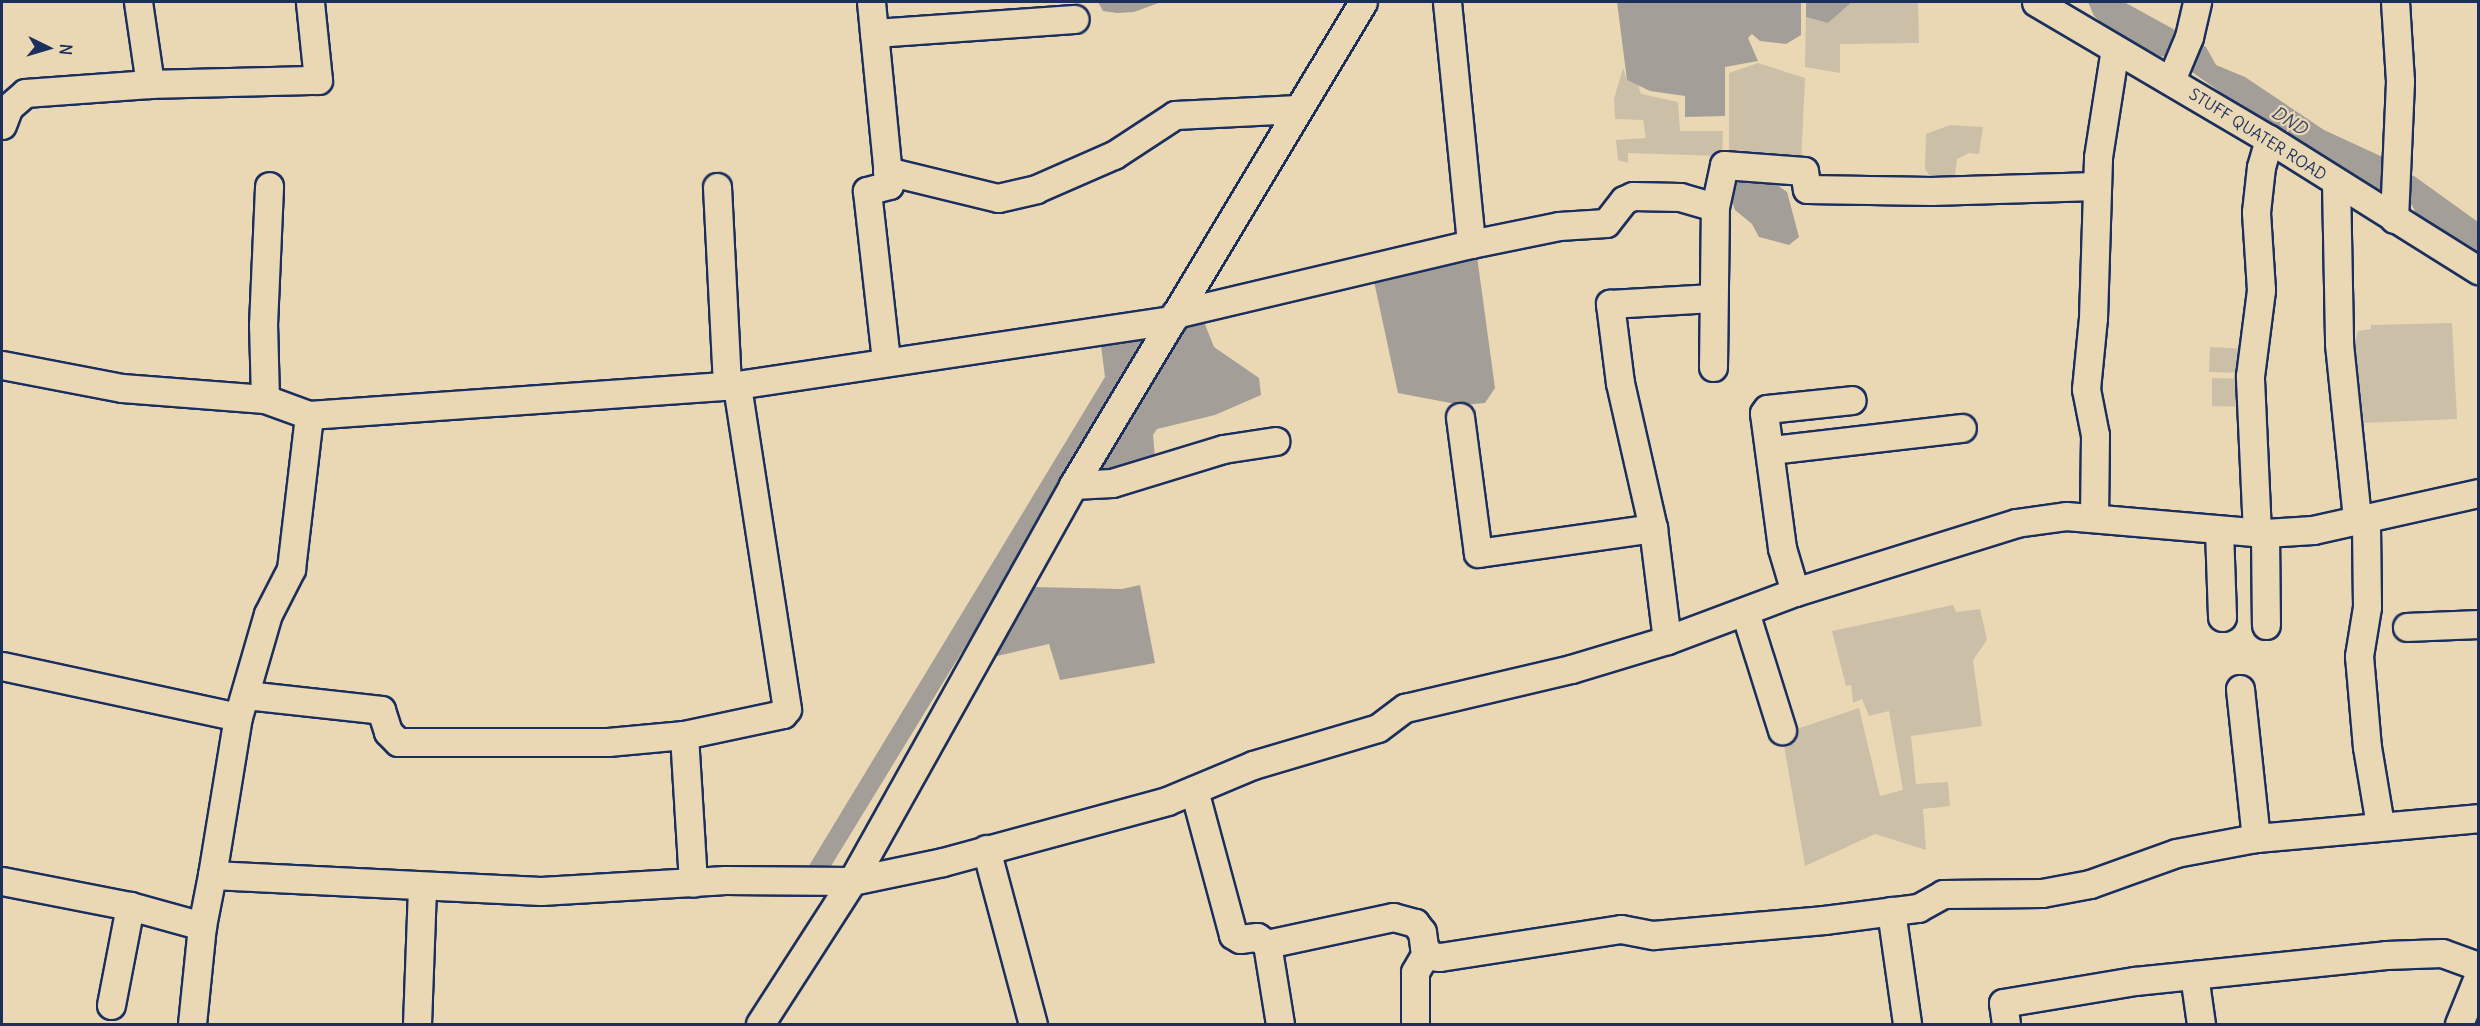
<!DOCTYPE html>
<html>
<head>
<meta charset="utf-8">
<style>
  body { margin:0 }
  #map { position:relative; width:2480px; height:1026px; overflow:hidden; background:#ead8b5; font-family:Delius,sans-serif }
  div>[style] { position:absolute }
  .green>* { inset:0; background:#ccbfa8 }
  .water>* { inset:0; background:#a39e97 }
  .roads { filter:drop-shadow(2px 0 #1b2f5e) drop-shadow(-2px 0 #1b2f5e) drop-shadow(0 2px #1b2f5e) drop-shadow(0 -2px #1b2f5e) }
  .minor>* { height:27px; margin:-13.5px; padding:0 13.5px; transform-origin:13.5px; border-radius:13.5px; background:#ead8b5 }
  span { translate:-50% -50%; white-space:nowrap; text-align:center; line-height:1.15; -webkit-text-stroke:4.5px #ead8b5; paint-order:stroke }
  .street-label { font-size:16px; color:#1b2f5e }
  .water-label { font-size:18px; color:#364569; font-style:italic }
  .frame { position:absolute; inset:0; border:3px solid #1b2f5e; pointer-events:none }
  .north { position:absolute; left:18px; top:18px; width:60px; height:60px; -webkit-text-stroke:4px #ead8b5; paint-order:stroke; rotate:95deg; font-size:16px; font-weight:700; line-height:24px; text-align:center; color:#1b2f5e }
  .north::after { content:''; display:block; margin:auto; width:21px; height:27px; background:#1b2f5e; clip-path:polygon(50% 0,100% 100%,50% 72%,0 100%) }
</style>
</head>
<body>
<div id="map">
  <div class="green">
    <div style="clip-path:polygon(1852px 2px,1918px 2px,1919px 43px,1840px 44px,1840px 73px,1805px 67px,1806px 17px,1828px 23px)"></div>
    <div style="clip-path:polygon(1758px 63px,1805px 78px,1801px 164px,1729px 160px,1729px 73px)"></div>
    <div style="clip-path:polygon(1623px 68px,1627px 80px,1638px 85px,1641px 94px,1678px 102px,1680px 131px,1723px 131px,1722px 156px,1628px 153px,1628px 163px,1618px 160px,1616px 140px,1646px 138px,1643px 120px,1615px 119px,1614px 99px)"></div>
    <div style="clip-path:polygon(1950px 125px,1983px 127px,1979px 154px,1969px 153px,1957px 159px,1954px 185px,1931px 178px,1925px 169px,1926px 134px)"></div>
    <div style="clip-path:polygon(2452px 323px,2457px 419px,2361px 423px,2360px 407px,2350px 407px,2344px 372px,2357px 369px,2357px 357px,2352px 351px,2358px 331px,2371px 329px,2371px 325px)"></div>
    <div style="clip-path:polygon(2210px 347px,2247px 349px,2246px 373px,2209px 372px)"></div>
    <div style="clip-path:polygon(2212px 378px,2246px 379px,2245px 407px,2212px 406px)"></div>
    <div style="clip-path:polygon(1953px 605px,1956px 612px,1980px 609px,1987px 640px,1973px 660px,1982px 726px,1911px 736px,1916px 784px,1948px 782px,1950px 806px,1923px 809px,1926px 850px,1875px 834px,1805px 866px,1782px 734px,1859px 708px,1880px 796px,1903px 790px,1889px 711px,1869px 716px,1862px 699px,1853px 703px,1851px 685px,1846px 686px,1832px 631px)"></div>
  </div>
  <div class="water">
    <div style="clip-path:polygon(1098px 2px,1161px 2px,1134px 12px,1117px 13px,1103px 11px)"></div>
    <div style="clip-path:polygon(1617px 2px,1801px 2px,1801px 35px,1786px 44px,1760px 41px,1752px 34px,1748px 38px,1758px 61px,1725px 67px,1725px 116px,1685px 117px,1685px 96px,1650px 91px,1627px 80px)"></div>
    <div style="clip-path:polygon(1806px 2px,1852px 2px,1828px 23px,1806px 17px)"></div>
    <div style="clip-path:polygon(2088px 2px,2124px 2px,2206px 47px,2216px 65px,2245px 77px,2324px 130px,2387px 159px,2392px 168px,2414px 176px,2478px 222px,2478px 254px,2417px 216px,2412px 205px,2382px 192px,2247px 111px,2168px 55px,2161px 57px,2111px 31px,2094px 16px)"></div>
    <div style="clip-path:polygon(1748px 179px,1772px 181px,1787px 192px,1799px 237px,1789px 245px,1759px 237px,1752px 224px,1735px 210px,1729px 193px,1734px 182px)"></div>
    <div style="clip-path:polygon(1476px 249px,1495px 388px,1485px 403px,1461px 405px,1398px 393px,1372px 272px)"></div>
    <div style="clip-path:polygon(1202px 317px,1214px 347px,1259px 378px,1261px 395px,1215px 415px,1157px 429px,1153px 435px,1155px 458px,1096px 475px,1097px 466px,1168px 355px,1182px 326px)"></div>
    <div style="clip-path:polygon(1153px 330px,1035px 532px,828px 871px,807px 869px,1105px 377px,1100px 337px)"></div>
    <div style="clip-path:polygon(1140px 585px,1155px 663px,1060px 680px,1049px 644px,984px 659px,1020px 590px,1034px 587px,1122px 589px)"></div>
  </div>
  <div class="roads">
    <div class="minor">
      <div style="left:871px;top:2px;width:184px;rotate:84.4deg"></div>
      <div style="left:889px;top:185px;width:23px;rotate:165deg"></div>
      <div style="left:867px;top:191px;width:171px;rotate:83.6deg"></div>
      <div style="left:1447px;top:2px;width:243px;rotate:84.3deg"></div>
      <div style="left:2036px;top:2px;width:270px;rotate:30.5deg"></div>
      <div style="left:2269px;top:139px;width:247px;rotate:32.1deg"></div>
      <div style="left:874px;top:33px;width:201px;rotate:-4deg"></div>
      <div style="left:2171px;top:80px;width:47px;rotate:-67.3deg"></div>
      <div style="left:2189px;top:37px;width:36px;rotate:-77deg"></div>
      <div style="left:150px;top:84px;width:168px;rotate:-1.4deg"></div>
      <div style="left:318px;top:80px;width:78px;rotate:-95.9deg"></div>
      <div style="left:2px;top:125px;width:19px;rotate:-69deg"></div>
      <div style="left:9px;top:107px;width:21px;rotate:-41deg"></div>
      <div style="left:25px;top:93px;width:125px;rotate:-4.1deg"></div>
      <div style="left:150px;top:84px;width:83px;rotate:-98.3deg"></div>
      <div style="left:887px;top:171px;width:114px;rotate:13.7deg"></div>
      <div style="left:998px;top:198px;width:39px;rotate:-13deg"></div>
      <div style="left:1036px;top:189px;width:85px;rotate:-23.6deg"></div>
      <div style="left:1114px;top:155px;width:73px;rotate:-33.3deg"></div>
      <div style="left:1175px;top:115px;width:123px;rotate:-2.8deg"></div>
      <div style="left:2336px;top:182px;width:162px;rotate:88.9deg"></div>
      <div style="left:2339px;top:344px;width:175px;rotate:84.1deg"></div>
      <div style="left:2357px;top:518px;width:11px;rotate:38deg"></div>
      <div style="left:2366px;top:525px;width:82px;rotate:89.3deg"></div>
      <div style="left:2367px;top:607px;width:50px;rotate:99.3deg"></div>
      <div style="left:2359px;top:656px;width:91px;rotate:85deg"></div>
      <div style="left:2367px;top:747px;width:79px;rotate:80.5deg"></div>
      <div style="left:717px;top:187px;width:197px;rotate:87.1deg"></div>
      <div style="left:2394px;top:219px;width:138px;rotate:-87.5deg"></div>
      <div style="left:2400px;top:81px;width:79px;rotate:-93.6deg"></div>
      <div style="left:1175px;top:314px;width:304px;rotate:-13.3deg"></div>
      <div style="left:1471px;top:244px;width:90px;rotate:-11.6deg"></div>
      <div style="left:1559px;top:226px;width:47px;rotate:-3.7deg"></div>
      <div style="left:1606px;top:223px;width:29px;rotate:-52deg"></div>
      <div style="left:1624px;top:200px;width:10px;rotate:-24deg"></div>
      <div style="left:1633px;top:196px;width:47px;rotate:1.2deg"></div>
      <div style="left:1680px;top:197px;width:36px;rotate:16deg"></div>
      <div style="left:2px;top:365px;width:122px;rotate:10.9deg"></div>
      <div style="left:122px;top:388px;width:143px;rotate:4.4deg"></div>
      <div style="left:265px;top:399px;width:47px;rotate:20deg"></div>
      <div style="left:309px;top:415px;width:429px;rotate:-4deg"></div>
      <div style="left:737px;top:385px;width:440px;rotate:-8.5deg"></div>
      <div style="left:1713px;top:367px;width:160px;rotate:-89.3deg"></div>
      <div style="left:1715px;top:207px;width:43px;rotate:-77.9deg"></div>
      <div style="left:1724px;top:165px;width:80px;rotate:4.3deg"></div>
      <div style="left:1804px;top:171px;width:18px;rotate:81deg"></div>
      <div style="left:1807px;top:189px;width:124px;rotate:0.9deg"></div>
      <div style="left:1931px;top:191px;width:165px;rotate:-1.7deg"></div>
      <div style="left:265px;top:399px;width:74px;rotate:-91.5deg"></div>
      <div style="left:263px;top:325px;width:139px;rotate:-87.5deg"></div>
      <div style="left:1460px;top:417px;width:137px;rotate:82.5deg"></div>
      <div style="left:1478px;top:553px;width:177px;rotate:-8.1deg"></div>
      <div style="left:1653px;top:528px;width:113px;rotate:82.9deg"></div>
      <div style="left:1771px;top:450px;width:192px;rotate:-6.6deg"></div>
      <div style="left:1073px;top:485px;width:39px;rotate:-3deg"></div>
      <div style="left:1112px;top:483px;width:116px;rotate:-17deg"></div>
      <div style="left:1223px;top:449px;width:53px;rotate:-8.7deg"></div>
      <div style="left:2094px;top:518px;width:83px;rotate:-89.3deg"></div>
      <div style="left:2095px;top:435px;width:47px;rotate:-101.1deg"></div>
      <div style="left:2086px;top:389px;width:71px;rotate:-84.4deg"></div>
      <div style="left:2093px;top:318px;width:161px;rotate:-88.2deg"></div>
      <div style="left:2098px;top:157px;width:109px;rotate:-81.1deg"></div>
      <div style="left:1653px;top:528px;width:149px;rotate:-102.8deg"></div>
      <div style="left:1620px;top:383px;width:80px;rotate:-97.2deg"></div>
      <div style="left:1610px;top:304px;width:102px;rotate:-3.4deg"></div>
      <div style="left:2219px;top:530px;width:87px;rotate:88deg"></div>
      <div style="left:2257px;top:533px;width:157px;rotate:-92.6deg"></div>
      <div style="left:2250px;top:376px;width:87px;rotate:-82.7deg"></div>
      <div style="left:2261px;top:290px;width:78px;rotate:-93.7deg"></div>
      <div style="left:2256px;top:212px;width:45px;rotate:-83.7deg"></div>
      <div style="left:2261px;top:167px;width:29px;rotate:-74deg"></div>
      <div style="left:2265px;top:533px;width:92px;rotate:89.4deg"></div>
      <div style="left:1795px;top:592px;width:46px;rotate:-106.5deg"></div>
      <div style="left:1782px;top:548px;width:136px;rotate:-97.6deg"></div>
      <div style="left:1764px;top:413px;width:5px;rotate:-53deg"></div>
      <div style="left:1767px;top:409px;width:85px;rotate:-6deg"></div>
      <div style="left:1745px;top:612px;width:124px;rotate:72.6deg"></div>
      <div style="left:2407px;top:627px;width:71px;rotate:-2.4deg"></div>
      <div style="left:2px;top:666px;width:241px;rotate:12.2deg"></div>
      <div style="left:2240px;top:689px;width:150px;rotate:83.9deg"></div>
      <div style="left:246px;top:695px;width:136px;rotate:6.3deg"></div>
      <div style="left:381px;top:710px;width:23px;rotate:72deg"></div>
      <div style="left:388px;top:732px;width:14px;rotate:45deg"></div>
      <div style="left:398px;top:742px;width:210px"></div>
      <div style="left:608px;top:742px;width:76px;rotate:-5.3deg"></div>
      <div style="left:684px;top:735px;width:101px;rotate:-12deg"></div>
      <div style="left:783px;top:714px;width:6px;rotate:-51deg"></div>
      <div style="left:787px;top:709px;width:328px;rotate:-98.8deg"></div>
      <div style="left:684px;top:735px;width:148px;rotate:86.5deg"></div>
      <div style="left:1194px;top:790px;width:150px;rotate:74.9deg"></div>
      <div style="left:1233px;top:935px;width:8px;rotate:30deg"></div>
      <div style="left:1240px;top:939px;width:17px;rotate:-7deg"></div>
      <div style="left:1257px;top:937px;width:12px;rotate:35deg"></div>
      <div style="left:986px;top:849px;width:181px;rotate:75deg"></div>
      <div style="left:212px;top:875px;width:160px;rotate:-80.7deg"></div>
      <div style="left:238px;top:717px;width:107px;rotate:-73.8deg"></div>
      <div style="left:268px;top:614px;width:51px;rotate:-62.9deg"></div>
      <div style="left:291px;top:569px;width:155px;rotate:-83.3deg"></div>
      <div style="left:2px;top:881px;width:130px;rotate:11.1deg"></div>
      <div style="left:130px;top:906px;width:75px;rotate:15.5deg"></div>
      <div style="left:202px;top:926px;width:52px;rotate:-78.9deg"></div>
      <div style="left:212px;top:875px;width:329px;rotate:2.8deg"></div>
      <div style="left:541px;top:891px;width:184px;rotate:-3.4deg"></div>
      <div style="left:725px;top:880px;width:127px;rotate:0.5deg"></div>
      <div style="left:852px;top:881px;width:93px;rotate:-11.8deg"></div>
      <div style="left:943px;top:862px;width:232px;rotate:-15.2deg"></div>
      <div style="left:1167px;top:801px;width:93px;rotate:-22.7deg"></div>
      <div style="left:1253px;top:765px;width:130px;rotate:-16.5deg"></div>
      <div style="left:1378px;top:728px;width:34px;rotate:-37deg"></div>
      <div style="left:1405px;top:708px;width:171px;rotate:-13.2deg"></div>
      <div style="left:1571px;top:669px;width:100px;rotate:-16.8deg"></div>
      <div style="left:1667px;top:640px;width:137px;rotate:-20.6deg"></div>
      <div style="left:1795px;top:592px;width:232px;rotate:-17.3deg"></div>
      <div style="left:2016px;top:523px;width:50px;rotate:-8deg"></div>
      <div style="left:2066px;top:516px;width:200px;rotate:4.9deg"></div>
      <div style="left:2265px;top:533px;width:48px;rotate:-3.6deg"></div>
      <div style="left:2313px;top:530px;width:169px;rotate:-12.6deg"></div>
      <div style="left:1891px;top:911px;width:114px;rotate:81.9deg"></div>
      <div style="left:2194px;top:975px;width:49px;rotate:81.9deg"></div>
      <div style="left:111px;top:1005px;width:101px;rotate:-79.1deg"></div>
      <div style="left:192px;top:1024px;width:99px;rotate:-84.2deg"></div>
      <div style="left:417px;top:1024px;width:137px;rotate:-87.9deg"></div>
      <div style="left:760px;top:1024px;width:170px;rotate:-57.2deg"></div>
      <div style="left:852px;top:881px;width:453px;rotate:-60.8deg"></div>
      <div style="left:1073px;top:485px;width:563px;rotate:-59.02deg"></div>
      <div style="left:1280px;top:1024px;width:81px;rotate:-99.2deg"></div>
      <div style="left:1267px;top:944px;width:129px;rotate:-12.1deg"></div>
      <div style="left:1393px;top:917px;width:23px;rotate:15deg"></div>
      <div style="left:1415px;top:923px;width:11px;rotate:52deg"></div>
      <div style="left:1422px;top:932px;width:15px;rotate:82deg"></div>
      <div style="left:1424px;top:947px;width:11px;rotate:56deg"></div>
      <div style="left:1430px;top:956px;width:10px;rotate:6deg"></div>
      <div style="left:1440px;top:957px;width:183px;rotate:-8.8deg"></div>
      <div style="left:1621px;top:929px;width:33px;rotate:11deg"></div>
      <div style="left:1653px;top:935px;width:172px;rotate:-5deg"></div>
      <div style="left:1824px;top:920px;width:95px;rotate:-7.3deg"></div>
      <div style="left:1918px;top:908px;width:29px;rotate:-29deg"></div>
      <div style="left:1943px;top:894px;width:99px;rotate:-0.6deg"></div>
      <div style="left:2042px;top:893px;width:49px;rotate:-10.6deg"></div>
      <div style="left:2090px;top:884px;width:91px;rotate:-19.8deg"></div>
      <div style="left:2176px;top:853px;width:81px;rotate:-10.6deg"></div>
      <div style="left:2256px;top:838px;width:223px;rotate:-5.1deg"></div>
      <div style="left:1415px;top:1024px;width:52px;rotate:-90deg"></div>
      <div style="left:1415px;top:972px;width:24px;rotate:-60deg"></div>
      <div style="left:2006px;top:1024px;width:21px;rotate:-98deg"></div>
      <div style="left:2003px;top:1003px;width:134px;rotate:-9.5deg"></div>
      <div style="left:2135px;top:981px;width:252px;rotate:-5.9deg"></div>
      <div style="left:2386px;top:955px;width:56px;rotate:-2deg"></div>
      <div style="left:2442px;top:953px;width:38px;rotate:20deg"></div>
      <div style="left:2459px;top:1024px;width:51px;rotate:-68deg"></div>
    </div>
  </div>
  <div class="street-label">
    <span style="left:2258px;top:134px;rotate:32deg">STUFF QUATER ROAD</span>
  </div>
  <div class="water-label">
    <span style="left:2289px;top:121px;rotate:32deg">DND</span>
  </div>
  <div class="frame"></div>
  <div class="north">N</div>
</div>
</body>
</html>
